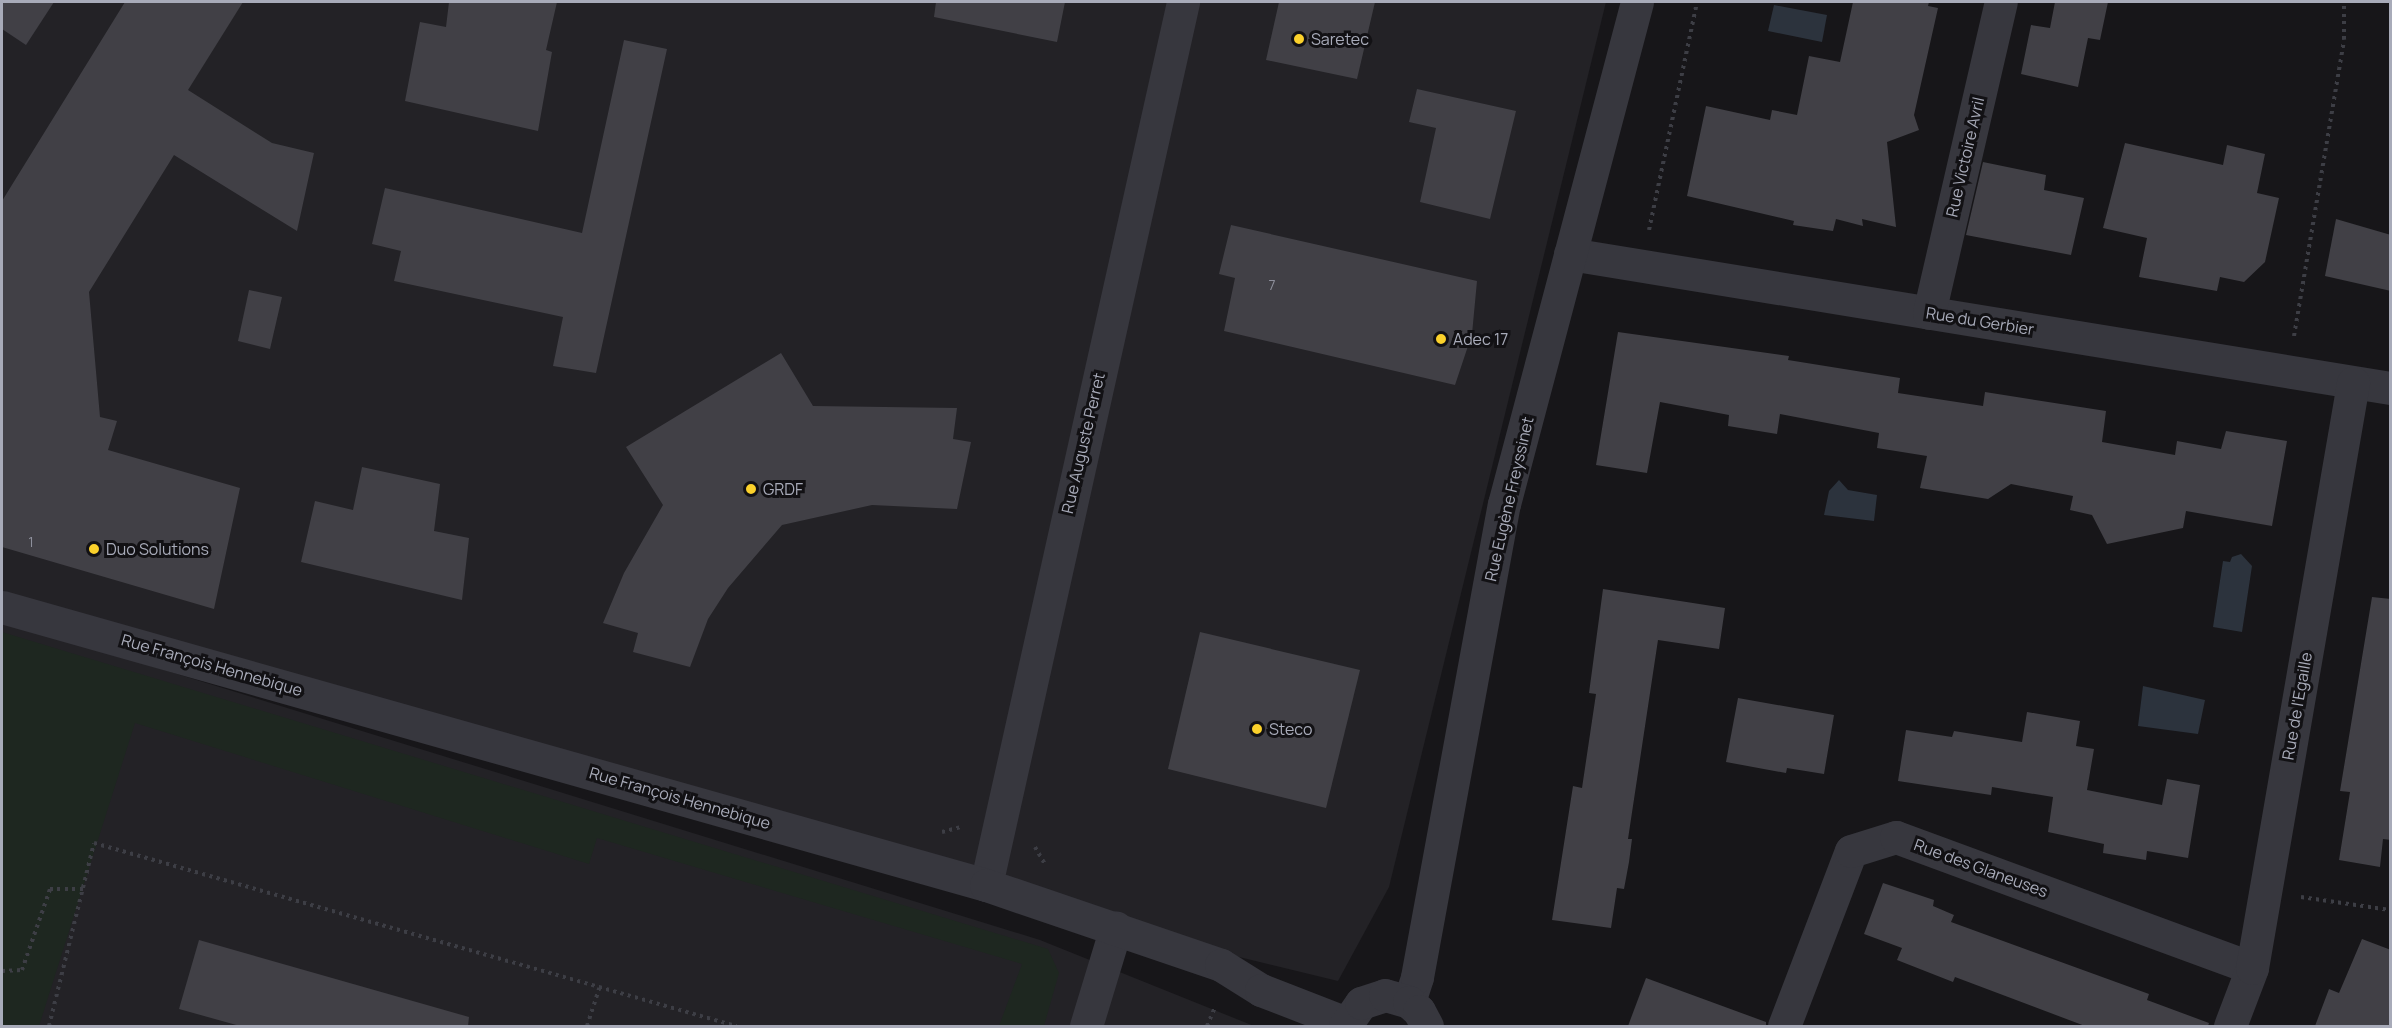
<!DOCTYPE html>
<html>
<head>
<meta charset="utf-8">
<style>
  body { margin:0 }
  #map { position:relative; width:2392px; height:1028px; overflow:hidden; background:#171619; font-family:Manrope,sans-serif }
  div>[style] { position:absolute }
  .built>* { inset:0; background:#232226 }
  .green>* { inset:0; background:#1e2720 }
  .water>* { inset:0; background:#2c333d }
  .building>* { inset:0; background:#414046 }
  .path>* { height:4px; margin-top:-2px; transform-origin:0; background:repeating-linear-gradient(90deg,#3d3e45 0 3px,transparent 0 7.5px) }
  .minor>* { height:33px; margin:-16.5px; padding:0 16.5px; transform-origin:16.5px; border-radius:16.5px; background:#37373e }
  .tertiary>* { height:33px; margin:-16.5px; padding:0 16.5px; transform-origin:16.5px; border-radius:16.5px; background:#37373e }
  .dots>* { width:16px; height:16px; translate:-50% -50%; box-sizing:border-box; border:3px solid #121114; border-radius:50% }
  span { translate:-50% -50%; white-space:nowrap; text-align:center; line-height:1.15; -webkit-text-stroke:6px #121114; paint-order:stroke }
  .number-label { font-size:14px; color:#8e909c }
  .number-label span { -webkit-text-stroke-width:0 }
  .poi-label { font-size:16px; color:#a8abb9 }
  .left { translate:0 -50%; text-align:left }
  .street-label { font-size:16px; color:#a8abb9 }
  .frame { position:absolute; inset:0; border:3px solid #a8abb9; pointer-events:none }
</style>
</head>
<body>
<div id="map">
  <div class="built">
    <div style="clip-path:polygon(2px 2px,1606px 2px,1389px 887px,1338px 981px,1116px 927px,2px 603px)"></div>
    <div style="clip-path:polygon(2px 620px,1040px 940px,1254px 1026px,2px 1026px)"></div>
  </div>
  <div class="green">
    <div style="clip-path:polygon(2px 632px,1048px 949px,1059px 973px,1044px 1026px,999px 1026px,1022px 964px,597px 838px,589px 864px,135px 723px,39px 1026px,2px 1026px)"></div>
  </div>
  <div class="water">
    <div style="clip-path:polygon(1774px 5px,1827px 15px,1822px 42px,1768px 31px)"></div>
    <div style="clip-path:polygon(1839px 480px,1848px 490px,1877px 495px,1874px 521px,1824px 515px,1829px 491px)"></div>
    <div style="clip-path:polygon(2241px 554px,2252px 566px,2242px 632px,2213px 627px,2223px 561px,2230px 562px,2232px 557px)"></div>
    <div style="clip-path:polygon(2143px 686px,2205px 700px,2198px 734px,2138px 726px)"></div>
  </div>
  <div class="building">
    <div style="clip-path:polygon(2px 2px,54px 2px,26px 45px,2px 29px)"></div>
    <div style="clip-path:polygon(125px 2px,243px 2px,188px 90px,272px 143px,314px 153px,297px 231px,174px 155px,89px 292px,100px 417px,117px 421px,108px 450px,240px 488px,214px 609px,2px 547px,2px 201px)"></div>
    <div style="clip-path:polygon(449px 2px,557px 2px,546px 50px,552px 52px,538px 131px,405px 101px,420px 22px,446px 27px)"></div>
    <div style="clip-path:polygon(936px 2px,1065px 2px,1057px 42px,934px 17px)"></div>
    <div style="clip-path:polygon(1279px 2px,1375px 2px,1357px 79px,1266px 60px)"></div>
    <div style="clip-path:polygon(1853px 2px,1929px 2px,1928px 6px,1938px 8px,1914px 115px,1919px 130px,1887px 142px,1896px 227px,1862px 219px,1863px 226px,1836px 219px,1833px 231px,1793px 225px,1794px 221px,1687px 196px,1706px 106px,1770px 120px,1772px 110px,1797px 115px,1809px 56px,1840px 62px)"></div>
    <div style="clip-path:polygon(2055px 2px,2108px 2px,2100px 40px,2088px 38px,2078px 87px,2021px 74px,2031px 25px,2050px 28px)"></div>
    <div style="clip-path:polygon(624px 40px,667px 49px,596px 373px,553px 366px,563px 317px,394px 281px,401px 251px,372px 244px,385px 188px,582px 233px)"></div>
    <div style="clip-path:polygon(1417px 89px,1516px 111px,1490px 219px,1420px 202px,1436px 128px,1409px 122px)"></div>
    <div style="clip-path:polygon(2125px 143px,2223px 165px,2227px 145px,2265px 154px,2257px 193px,2279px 198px,2265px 262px,2244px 282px,2220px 277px,2217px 291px,2139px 277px,2147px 238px,2103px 228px)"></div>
    <div style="clip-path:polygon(1983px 162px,2046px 175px,2044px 190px,2084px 198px,2071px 255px,1966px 235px)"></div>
    <div style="clip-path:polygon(2336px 219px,2391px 235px,2391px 291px,2325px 276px)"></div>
    <div style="clip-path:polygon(1231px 225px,1477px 281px,1472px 334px,1455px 385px,1224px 331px,1235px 278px,1219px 274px)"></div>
    <div style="clip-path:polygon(249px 290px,282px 297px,270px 349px,238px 341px)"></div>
    <div style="clip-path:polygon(1618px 332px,1789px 356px,1788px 360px,1900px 378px,1898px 393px,1983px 406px,1985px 392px,2106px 411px,2102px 442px,2175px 455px,2177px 441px,2221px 449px,2226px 431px,2287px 441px,2272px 526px,2186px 511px,2183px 528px,2107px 544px,2092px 515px,2070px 510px,2073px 496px,2011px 484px,1988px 499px,1920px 488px,1927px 456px,1877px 448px,1879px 433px,1780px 414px,1777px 434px,1728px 426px,1729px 415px,1660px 402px,1647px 473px,1596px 465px)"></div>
    <div style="clip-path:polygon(781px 353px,813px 406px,957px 408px,953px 439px,971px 442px,957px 509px,872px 505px,782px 525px,728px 588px,708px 619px,690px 667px,633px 652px,638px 633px,603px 623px,624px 573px,663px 505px,626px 447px)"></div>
    <div style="clip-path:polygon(362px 467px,440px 484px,434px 531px,469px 538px,462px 600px,301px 562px,315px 501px,353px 510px)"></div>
    <div style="clip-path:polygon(1603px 589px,1725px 608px,1719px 649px,1658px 640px,1628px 839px,1632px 839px,1629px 862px,1624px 889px,1617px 888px,1611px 928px,1552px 920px,1573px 786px,1582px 788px,1596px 694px,1589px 693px)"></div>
    <div style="clip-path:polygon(2372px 597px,2391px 599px,2391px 840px,2383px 839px,2380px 867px,2339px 860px,2350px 792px,2340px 791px)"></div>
    <div style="clip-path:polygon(1200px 632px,1360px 670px,1326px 808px,1168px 769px)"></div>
    <div style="clip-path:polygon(1738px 698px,1834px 715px,1824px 774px,1787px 768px,1786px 773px,1726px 762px)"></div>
    <div style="clip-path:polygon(2027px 712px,2080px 721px,2076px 746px,2094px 749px,2087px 790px,2162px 805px,2167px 779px,2200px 785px,2188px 858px,2147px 851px,2146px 860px,2103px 853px,2104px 844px,2048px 832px,2053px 797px,1992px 787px,1991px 795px,1898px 781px,1906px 730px,1952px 737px,1954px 731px,2022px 742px)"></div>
    <div style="clip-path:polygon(1883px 883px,1934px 900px,1933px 906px,1954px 915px,1951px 922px,2149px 994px,2147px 1000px,2209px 1023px,2208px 1026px,2085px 1026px,1955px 977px,1953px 982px,1897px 960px,1902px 948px,1864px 934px)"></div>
    <div style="clip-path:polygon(2362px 939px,2391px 950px,2391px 1026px,2315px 1026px,2329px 989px,2339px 993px)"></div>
    <div style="clip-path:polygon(199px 940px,469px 1017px,468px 1026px,240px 1026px,179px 1009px)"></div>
    <div style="clip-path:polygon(1646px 978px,1766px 1022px,1766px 1026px,1628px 1026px)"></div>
  </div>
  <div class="path">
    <div style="left:1649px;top:230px;width:233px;rotate:-78.1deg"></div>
    <div style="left:2294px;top:336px;width:301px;rotate:-80.4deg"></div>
    <div style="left:2344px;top:39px;width:37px;rotate:-90deg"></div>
    <div style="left:942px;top:832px;width:20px;rotate:-15deg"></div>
    <div style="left:1035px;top:847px;width:20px;rotate:60deg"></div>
    <div style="left:2301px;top:897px;width:90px;rotate:8.3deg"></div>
    <div style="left:2px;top:971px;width:20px;rotate:-3deg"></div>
    <div style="left:22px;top:970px;width:86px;rotate:-70.9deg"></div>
    <div style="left:50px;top:889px;width:33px"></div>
    <div style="left:49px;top:1026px;width:188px;rotate:-76.2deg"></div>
    <div style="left:94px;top:843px;width:668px;rotate:15.91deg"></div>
    <div style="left:587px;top:1026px;width:40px;rotate:-72deg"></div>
    <div style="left:1207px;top:1026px;width:21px;rotate:-67deg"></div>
  </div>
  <div class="minor">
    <div style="left:1570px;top:254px;width:831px;rotate:9.28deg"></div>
    <div style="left:1929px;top:313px;width:319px;rotate:-77deg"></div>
    <div style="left:986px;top:885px;width:905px;rotate:-77.42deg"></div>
    <div style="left:1409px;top:1002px;width:26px;rotate:-72deg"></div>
    <div style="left:1417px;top:977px;width:481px;rotate:-79.6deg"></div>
    <div style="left:1504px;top:504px;width:519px;rotate:-75.16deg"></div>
    <div style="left:1086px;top:1026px;width:103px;rotate:-73.1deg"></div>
    <div style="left:1784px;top:1026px;width:187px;rotate:-69.1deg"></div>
    <div style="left:1851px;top:851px;width:47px;rotate:-17.3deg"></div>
    <div style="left:1896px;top:837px;width:379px;rotate:20.2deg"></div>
    <div style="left:2230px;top:1026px;width:62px;rotate:-69.2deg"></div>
    <div style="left:2252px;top:968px;width:594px;rotate:-80.2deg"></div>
  </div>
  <div class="tertiary">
    <div style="left:2px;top:607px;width:1023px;rotate:15.78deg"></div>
    <div style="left:986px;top:885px;width:248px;rotate:18.8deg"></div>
    <div style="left:1221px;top:965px;width:47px;rotate:32deg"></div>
    <div style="left:1261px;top:990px;width:91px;rotate:21.2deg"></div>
    <div style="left:1345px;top:1026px;width:28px;rotate:-55deg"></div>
    <div style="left:1361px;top:1003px;width:25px;rotate:-18deg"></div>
    <div style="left:1385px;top:995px;width:25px;rotate:16deg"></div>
    <div style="left:1409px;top:1002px;width:13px;rotate:42deg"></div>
    <div style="left:1419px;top:1011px;width:17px;rotate:62deg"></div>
  </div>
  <div class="dots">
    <div style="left:1299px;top:39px;background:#fbd12b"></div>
    <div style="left:1441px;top:339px;background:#fbd12b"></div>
    <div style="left:751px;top:489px;background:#fbd12b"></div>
    <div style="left:94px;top:549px;background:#fbd12b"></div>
    <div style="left:1257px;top:729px;background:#fbd12b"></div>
  </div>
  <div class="number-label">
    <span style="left:1272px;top:285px">7</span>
    <span style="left:31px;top:542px">1</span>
  </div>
  <div class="poi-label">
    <span class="left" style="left:1311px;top:39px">Saretec</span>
    <span class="left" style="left:1453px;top:339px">Adec 17</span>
    <span class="left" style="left:763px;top:489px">GRDF</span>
    <span class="left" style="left:106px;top:549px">Duo Solutions</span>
    <span class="left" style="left:1269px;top:729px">Steco</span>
  </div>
  <div class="street-label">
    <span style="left:1965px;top:157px;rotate:-77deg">Rue Victoire Avril</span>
    <span style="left:1980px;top:321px;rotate:9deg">Rue du Gerbier</span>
    <span style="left:1083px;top:443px;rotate:-77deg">Rue Auguste Perret</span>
    <span style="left:1509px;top:499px;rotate:-77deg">Rue Eugène Freyssinet</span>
    <span style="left:212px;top:665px;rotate:16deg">Rue François Hennebique</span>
    <span style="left:2297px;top:706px;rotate:-80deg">Rue de l'Egaille</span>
    <span style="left:680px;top:798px;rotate:16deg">Rue François Hennebique</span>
    <span style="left:1981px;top:868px;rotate:20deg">Rue des Glaneuses</span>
  </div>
  <div class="frame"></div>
</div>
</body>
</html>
